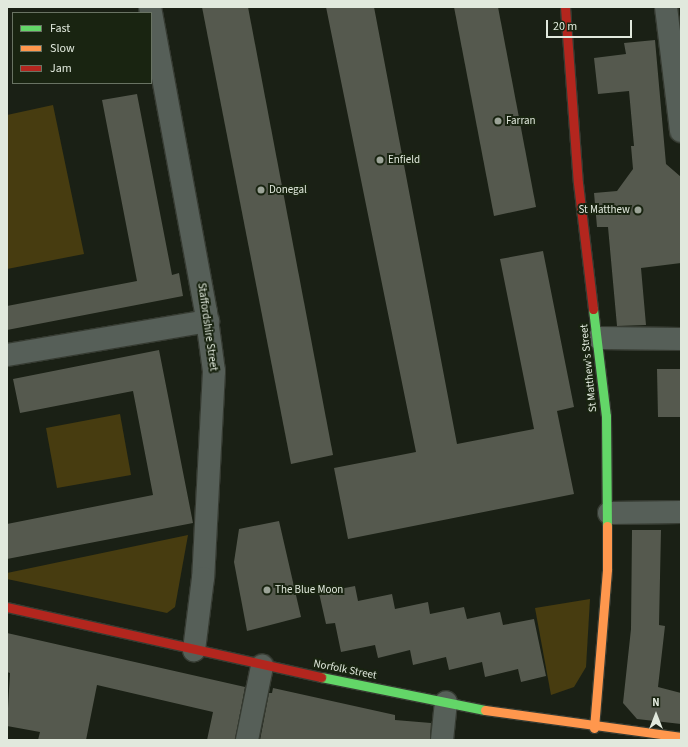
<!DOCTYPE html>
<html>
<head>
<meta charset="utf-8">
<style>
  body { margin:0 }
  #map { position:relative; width:688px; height:747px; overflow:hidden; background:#1a2015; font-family:"Source Sans 3",sans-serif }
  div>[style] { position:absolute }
  .green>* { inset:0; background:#473c10 }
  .building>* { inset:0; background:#55594e }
  .roads { filter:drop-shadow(1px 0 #363b32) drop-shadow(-1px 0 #363b32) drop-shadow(0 1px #363b32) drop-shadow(0 -1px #363b32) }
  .street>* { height:22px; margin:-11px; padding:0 11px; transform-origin:11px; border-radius:11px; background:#565f58 }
  .fast>* { height:9px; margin:-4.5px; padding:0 4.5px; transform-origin:4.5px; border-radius:4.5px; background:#63d668 }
  .slow>* { height:9px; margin:-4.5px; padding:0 4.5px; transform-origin:4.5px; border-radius:4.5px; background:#ff974d }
  .jam>* { height:9px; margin:-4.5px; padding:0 4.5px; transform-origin:4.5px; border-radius:4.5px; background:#b3261e }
  .dots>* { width:11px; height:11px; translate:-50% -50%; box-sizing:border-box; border:2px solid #192411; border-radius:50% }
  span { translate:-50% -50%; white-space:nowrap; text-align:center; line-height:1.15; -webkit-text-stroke:4px #192411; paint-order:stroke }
  .poi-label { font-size:11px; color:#e1e9dd }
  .left { translate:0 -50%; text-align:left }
  .right { translate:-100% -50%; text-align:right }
  .street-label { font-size:11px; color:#e1e9dd }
  .frame { position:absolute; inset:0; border:8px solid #e1e9dd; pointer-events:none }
  .legend { position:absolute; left:12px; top:12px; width:140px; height:72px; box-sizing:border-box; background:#192411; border:1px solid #697363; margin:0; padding:5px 7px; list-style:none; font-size:12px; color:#e1e9dd }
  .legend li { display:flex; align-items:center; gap:8px; height:20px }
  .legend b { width:20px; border:1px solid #697363 }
  .north { position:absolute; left:636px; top:695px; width:40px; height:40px; -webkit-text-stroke:3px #192411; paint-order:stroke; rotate:0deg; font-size:11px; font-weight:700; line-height:16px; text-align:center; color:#e1e9dd }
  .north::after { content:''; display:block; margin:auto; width:14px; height:18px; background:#e1e9dd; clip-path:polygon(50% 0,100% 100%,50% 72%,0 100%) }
  .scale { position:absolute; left:546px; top:20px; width:86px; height:18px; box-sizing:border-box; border:2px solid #e1e9dd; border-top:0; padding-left:5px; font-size:12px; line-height:14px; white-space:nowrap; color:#e1e9dd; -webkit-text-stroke:3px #192411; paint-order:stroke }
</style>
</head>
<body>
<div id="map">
  <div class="green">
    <div style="clip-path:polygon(53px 105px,84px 254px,7px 269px,7px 115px)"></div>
    <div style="clip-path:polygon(120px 414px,131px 475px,57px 488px,46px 428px)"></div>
    <div style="clip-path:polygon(188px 535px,175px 607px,167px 613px,7px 579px,7px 573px)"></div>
    <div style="clip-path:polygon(590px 599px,586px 667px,574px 687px,551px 695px,535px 608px)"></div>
  </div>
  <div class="building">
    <div style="clip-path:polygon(202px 7px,248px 7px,333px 455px,291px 464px)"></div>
    <div style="clip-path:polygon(326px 7px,374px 7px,457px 444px,534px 429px,500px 259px,543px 251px,574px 407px,557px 411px,574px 494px,348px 539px,334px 468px,416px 452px)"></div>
    <div style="clip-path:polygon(454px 7px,498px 7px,536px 207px,494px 216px)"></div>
    <div style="clip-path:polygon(655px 40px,666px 164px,681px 177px,681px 263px,641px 268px,646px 325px,617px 326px,608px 227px,597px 227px,594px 193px,617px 191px,633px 169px,631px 146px,634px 146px,629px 91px,598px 94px,594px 58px,626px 54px,624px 43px)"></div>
    <div style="clip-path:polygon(137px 94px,172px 275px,179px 273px,183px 296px,7px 330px,7px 306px,137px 281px,102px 100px)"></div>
    <div style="clip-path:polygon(159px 350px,193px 523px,7px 559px,7px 524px,153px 495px,133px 391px,20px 413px,13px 379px)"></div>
    <div style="clip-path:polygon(657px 369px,681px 369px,681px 417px,658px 417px)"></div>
    <div style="clip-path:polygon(279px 521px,301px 617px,247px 631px,234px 562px,239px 529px)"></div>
    <div style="clip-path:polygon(632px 530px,661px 530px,659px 625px,665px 626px,658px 687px,681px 693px,681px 724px,637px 719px,623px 703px,631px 629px)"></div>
    <div style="clip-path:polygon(355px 586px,358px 601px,392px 594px,395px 609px,428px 602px,430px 614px,464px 607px,467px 619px,500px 612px,503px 625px,534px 619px,546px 676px,521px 682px,518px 669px,485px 677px,482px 662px,449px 670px,446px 657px,413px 665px,410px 650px,378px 658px,375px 645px,341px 652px,335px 623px,326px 624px,319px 593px)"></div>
    <div style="clip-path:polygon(7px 633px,245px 687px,235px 740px,207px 740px,213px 712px,97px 685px,86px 740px,38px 740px,40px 732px,7px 726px,10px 673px,7px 672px)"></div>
    <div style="clip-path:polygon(273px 688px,395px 715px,395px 720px,431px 723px,430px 740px,260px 740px,269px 693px,272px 693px)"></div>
  </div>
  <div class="roads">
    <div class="street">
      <div style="left:150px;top:7px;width:310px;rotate:79.6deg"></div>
      <div style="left:206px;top:312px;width:60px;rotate:82.3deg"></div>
      <div style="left:214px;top:371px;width:207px;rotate:93deg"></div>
      <div style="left:203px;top:578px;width:73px;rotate:97.1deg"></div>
      <div style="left:666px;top:7px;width:125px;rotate:83.1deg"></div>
      <div style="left:599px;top:338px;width:82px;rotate:0.7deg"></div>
      <div style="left:7px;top:355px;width:204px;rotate:-9.6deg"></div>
      <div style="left:609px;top:513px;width:72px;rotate:-0.8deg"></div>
      <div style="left:247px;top:740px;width:76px;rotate:-78.5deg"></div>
      <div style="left:442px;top:740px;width:38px;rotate:-84deg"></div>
    </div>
    <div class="fast">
      <div style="left:593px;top:309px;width:108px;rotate:83.1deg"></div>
      <div style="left:606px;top:416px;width:110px;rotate:89.5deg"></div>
      <div style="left:321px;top:677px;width:167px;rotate:11.4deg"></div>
    </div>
    <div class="slow">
      <div style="left:485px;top:710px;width:198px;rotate:7.8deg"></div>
      <div style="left:594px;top:728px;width:160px;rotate:-85.3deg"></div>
      <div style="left:607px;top:569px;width:43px;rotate:-90deg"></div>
    </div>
    <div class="jam">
      <div style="left:565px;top:7px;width:176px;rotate:85.8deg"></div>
      <div style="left:578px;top:183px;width:127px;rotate:83.2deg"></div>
      <div style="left:7px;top:607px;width:322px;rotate:12.6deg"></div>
    </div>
  </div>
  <div class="dots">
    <div style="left:498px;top:121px;background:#9ba397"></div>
    <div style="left:380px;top:160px;background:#9ba397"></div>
    <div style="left:261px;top:190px;background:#9ba397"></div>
    <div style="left:638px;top:210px;background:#9ba397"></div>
    <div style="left:267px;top:590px;background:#9ba397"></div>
  </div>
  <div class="poi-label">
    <span class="left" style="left:506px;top:121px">Farran</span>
    <span class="left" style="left:388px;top:160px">Enfield</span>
    <span class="left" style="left:269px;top:190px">Donegal</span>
    <span class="right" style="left:630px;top:210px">St Matthew</span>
    <span class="left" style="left:275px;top:590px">The Blue Moon</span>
  </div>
  <div class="street-label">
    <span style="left:207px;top:327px;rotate:82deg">Staffordshire Street</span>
    <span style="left:589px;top:368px;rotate:-96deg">St Matthew's Street</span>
    <span style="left:345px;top:670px;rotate:11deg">Norfolk Street</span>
  </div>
  <div class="frame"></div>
  <ul class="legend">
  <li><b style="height:5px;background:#63d668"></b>Fast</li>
  <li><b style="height:5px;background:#ff974d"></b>Slow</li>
  <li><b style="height:5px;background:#b3261e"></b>Jam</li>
  </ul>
  <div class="north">N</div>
  <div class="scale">20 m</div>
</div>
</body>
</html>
